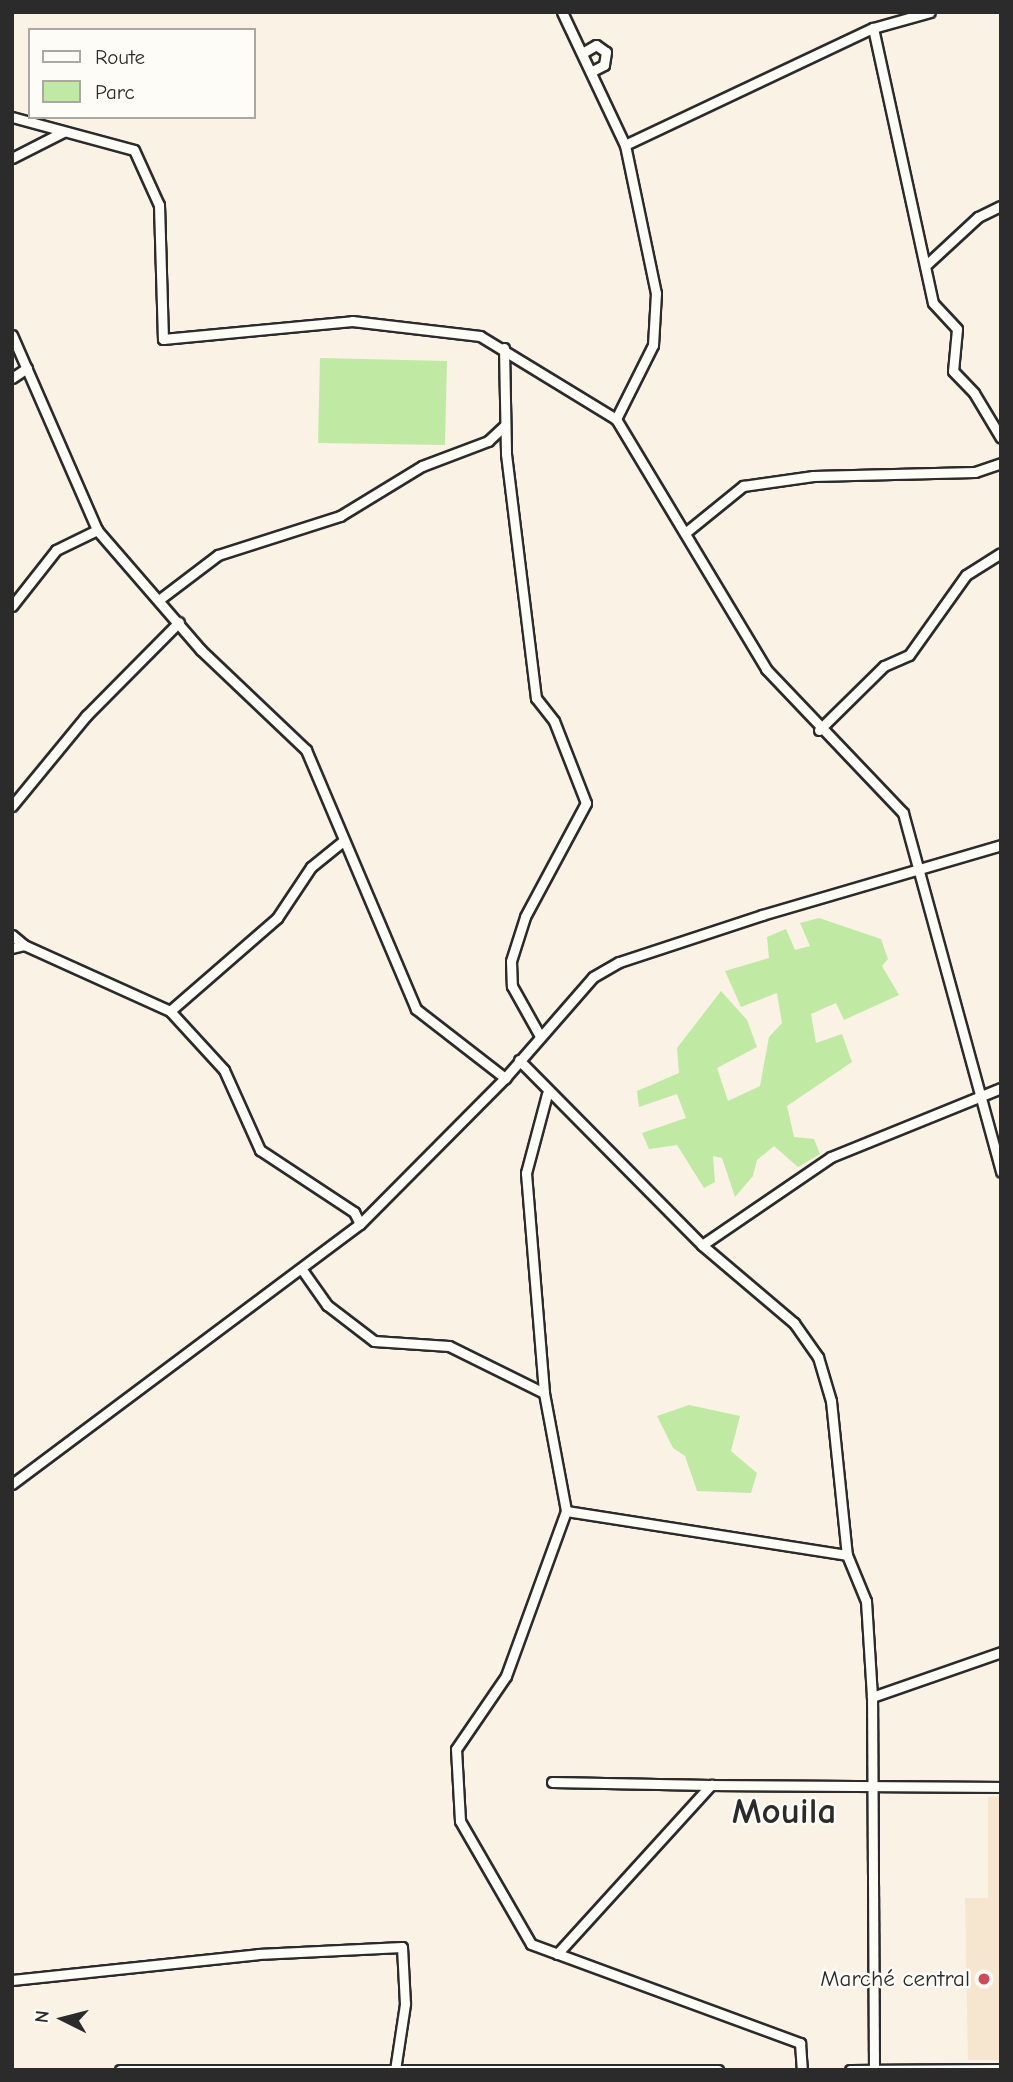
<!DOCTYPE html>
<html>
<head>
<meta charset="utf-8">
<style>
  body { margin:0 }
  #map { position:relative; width:1013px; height:2082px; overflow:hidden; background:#faf2e5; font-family:"Comic Neue",sans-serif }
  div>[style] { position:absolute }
  .built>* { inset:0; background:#f6e6d0 }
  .green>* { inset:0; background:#c0e9a4 }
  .roads { filter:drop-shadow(2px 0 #2b2b2b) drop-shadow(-2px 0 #2b2b2b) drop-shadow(0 2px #2b2b2b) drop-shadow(0 -2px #2b2b2b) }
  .minor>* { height:9px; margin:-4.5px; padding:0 4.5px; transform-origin:4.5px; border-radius:4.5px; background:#fdfcf7 }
  .dots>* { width:19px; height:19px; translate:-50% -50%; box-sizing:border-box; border:4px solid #fdfcf7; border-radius:50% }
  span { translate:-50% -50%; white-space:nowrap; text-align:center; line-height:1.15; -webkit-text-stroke:5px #fdfcf7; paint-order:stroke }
  .poi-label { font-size:23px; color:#2b2b2b }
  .right { translate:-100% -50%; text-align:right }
  .town-label { font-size:37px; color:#2b2b2b; font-weight:700 }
  .frame { position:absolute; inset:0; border:14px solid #2b2b2b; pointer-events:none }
  .legend { position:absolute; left:28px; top:28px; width:228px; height:91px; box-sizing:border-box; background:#fdfcf7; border:2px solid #a9a8a5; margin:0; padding:9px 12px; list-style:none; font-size:21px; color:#2b2b2b }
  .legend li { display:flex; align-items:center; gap:14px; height:35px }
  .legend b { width:35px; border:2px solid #a9a8a5 }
  .north { position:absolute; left:28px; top:1984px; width:70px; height:70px; -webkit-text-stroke:5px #fdfcf7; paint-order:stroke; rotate:276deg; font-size:19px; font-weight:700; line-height:28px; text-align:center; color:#2b2b2b }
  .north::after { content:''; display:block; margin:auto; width:24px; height:32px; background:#2b2b2b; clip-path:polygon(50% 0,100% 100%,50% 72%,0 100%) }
</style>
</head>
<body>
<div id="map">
  <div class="built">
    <div style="clip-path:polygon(1001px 1796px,1001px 2060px,968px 2060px,965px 1898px,988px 1898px,988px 1797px)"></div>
  </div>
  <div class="green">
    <div style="clip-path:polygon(320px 358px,447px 361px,445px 445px,318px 443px)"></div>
    <div style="clip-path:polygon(819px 918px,881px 939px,888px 959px,882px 966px,899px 995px,844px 1020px,836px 1003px,811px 1014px,816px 1043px,842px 1034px,852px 1062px,787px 1106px,794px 1137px,814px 1139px,820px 1154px,798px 1167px,774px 1146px,757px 1160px,753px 1176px,735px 1197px,722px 1158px,713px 1156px,715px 1182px,704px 1188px,677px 1145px,649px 1149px,642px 1133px,686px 1118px,677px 1094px,639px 1107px,637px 1091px,679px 1073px,677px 1048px,721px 991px,747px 1020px,757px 1047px,717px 1068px,728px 1101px,760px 1086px,769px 1037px,782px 1023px,777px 993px,741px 1007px,725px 971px,769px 958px,767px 937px,786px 929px,795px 950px,810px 946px,800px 923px)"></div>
    <div style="clip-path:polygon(689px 1405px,740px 1416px,731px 1451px,757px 1473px,751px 1493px,697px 1491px,685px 1456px,673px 1448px,657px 1416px)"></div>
  </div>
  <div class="roads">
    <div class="minor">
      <div style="left:562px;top:12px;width:147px;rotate:64.7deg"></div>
      <div style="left:625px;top:145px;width:151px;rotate:78.2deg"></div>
      <div style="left:656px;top:293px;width:52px;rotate:93.3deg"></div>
      <div style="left:653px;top:345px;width:83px;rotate:116.6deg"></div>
      <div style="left:616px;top:419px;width:292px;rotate:59deg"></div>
      <div style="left:766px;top:669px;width:199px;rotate:46.4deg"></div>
      <div style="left:903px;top:813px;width:372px;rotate:74.7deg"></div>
      <div style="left:873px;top:28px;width:281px;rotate:77.7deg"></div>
      <div style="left:933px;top:303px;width:35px;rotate:47deg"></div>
      <div style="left:957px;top:329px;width:42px;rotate:95.4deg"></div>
      <div style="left:953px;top:371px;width:30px;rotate:46deg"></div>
      <div style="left:974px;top:393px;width:52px;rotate:59deg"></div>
      <div style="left:584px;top:52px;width:14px;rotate:-30deg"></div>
      <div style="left:596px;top:45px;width:12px;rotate:35deg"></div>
      <div style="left:606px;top:52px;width:13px;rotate:99deg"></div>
      <div style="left:604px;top:65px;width:13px;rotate:153deg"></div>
      <div style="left:12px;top:117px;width:126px;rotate:15.1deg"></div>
      <div style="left:134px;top:150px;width:60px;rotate:65.6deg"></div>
      <div style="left:159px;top:205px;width:134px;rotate:88.3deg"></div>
      <div style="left:163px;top:339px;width:190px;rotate:-5.4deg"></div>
      <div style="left:352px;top:321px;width:129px;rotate:6.7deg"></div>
      <div style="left:480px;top:336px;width:159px;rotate:31.4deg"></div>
      <div style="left:625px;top:145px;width:274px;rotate:-25.3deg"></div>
      <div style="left:873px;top:28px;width:59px;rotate:-15.7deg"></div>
      <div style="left:12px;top:158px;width:57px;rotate:-27deg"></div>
      <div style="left:925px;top:266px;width:72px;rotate:-42.8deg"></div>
      <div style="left:978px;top:217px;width:25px;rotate:-26deg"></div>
      <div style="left:12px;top:335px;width:213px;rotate:66.4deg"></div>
      <div style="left:97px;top:530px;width:159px;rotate:49.1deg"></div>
      <div style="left:201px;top:650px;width:145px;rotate:43.6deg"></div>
      <div style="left:306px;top:750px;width:281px;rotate:67deg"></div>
      <div style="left:416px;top:1009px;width:113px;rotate:37.8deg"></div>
      <div style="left:504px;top:348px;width:106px;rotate:88.9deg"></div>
      <div style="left:506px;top:454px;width:246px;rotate:83deg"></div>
      <div style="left:536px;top:698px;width:29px;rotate:52deg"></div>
      <div style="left:554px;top:721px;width:88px;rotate:68.7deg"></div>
      <div style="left:586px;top:803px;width:129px;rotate:118.2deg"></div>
      <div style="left:525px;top:917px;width:46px;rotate:107.7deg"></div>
      <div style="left:511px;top:961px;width:25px;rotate:88deg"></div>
      <div style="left:512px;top:986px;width:57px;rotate:60.8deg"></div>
      <div style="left:12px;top:378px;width:18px;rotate:-34deg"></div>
      <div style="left:685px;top:533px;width:75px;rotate:-39deg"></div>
      <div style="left:743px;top:486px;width:71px;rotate:-8.1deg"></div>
      <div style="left:813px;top:476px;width:162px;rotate:-1.4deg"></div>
      <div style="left:975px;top:472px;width:28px;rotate:-19deg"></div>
      <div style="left:160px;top:599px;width:73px;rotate:-37.2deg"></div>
      <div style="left:218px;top:555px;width:128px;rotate:-17.7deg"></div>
      <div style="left:340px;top:516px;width:96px;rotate:-31.4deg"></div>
      <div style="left:422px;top:466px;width:71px;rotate:-20.7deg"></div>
      <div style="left:488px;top:441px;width:22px;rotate:-43deg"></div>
      <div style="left:12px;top:606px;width:71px;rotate:-51.8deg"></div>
      <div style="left:56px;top:550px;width:46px;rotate:-26deg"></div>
      <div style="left:819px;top:730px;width:91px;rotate:-44.6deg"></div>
      <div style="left:884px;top:666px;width:27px;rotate:-24deg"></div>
      <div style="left:909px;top:655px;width:98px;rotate:-54.5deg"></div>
      <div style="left:966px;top:575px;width:41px;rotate:-32.2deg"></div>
      <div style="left:12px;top:806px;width:117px;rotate:-50.6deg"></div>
      <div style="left:86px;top:716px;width:132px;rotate:-45.3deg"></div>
      <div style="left:12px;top:935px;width:16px;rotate:40deg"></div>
      <div style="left:12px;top:948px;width:12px;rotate:-14deg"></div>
      <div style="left:24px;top:945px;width:160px;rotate:24.3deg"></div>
      <div style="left:170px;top:1011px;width:80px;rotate:47.5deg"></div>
      <div style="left:224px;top:1070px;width:88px;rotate:65.8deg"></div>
      <div style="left:260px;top:1150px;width:113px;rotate:33.4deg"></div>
      <div style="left:354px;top:1212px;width:13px;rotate:63deg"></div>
      <div style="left:170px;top:1011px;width:142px;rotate:-41deg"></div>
      <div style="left:277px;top:918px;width:61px;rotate:-56.3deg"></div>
      <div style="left:311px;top:867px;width:41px;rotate:-39.1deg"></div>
      <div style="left:519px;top:1060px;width:260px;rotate:45.3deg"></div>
      <div style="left:702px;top:1245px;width:121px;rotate:40.3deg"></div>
      <div style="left:794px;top:1323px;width:42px;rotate:54.8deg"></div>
      <div style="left:818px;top:1357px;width:46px;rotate:73.5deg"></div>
      <div style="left:831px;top:1401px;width:155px;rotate:84.1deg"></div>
      <div style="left:847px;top:1555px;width:50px;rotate:67.6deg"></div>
      <div style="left:866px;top:1601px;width:96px;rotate:86.4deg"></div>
      <div style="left:547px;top:1094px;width:82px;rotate:104.9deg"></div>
      <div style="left:526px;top:1173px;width:221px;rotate:85.3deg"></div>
      <div style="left:544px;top:1393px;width:120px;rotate:79.4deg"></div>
      <div style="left:566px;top:1511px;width:176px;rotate:110deg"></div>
      <div style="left:506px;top:1676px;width:88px;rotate:124.4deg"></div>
      <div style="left:456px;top:1749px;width:72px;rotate:86.8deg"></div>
      <div style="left:460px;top:1821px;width:142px;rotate:60deg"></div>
      <div style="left:531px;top:1944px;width:287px;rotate:20.2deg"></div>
      <div style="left:800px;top:2043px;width:27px;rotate:86deg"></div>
      <div style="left:702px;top:1245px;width:156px;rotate:-34.3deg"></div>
      <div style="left:831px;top:1157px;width:183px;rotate:-22.1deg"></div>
      <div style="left:303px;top:1271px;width:42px;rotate:54.8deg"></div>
      <div style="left:327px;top:1305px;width:59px;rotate:37.5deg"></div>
      <div style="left:374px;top:1341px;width:75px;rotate:3.8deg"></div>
      <div style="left:449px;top:1346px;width:106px;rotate:26.3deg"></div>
      <div style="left:12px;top:1484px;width:434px;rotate:-36.8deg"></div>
      <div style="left:360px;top:1224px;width:206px;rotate:-45.2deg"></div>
      <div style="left:505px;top:1078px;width:134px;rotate:-48.9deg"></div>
      <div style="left:593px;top:977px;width:30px;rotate:-30deg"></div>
      <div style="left:619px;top:962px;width:151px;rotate:-18.2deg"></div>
      <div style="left:762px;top:915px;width:249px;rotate:-16.3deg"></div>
      <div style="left:566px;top:1511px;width:284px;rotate:8.9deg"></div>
      <div style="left:552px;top:1782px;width:159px;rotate:1.1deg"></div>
      <div style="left:557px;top:1954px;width:229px;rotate:-47.7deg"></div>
      <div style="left:711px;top:1785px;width:290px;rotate:0.4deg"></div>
      <div style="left:12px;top:1980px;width:247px;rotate:-6deg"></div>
      <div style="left:258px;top:1954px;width:144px;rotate:-2.8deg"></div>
      <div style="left:402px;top:1947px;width:57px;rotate:87deg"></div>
      <div style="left:405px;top:2004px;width:67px;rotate:98.6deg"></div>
      <div style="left:120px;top:2070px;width:598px"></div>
      <div style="left:850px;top:2070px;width:151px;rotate:-0.4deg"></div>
      <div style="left:874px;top:2070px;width:373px;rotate:-90.3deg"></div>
      <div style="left:872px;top:1697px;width:137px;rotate:-19.2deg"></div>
    </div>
  </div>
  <div class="dots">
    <div style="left:984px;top:1979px;background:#d1495b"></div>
  </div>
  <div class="poi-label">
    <span class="right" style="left:970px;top:1979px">Marché central</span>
  </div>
  <div class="town-label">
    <span style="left:784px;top:1811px">Mouila</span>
  </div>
  <div class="frame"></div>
  <ul class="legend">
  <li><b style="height:9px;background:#fdfcf7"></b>Route</li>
  <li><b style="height:19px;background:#c0e9a4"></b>Parc</li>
  </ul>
  <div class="north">N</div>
</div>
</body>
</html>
